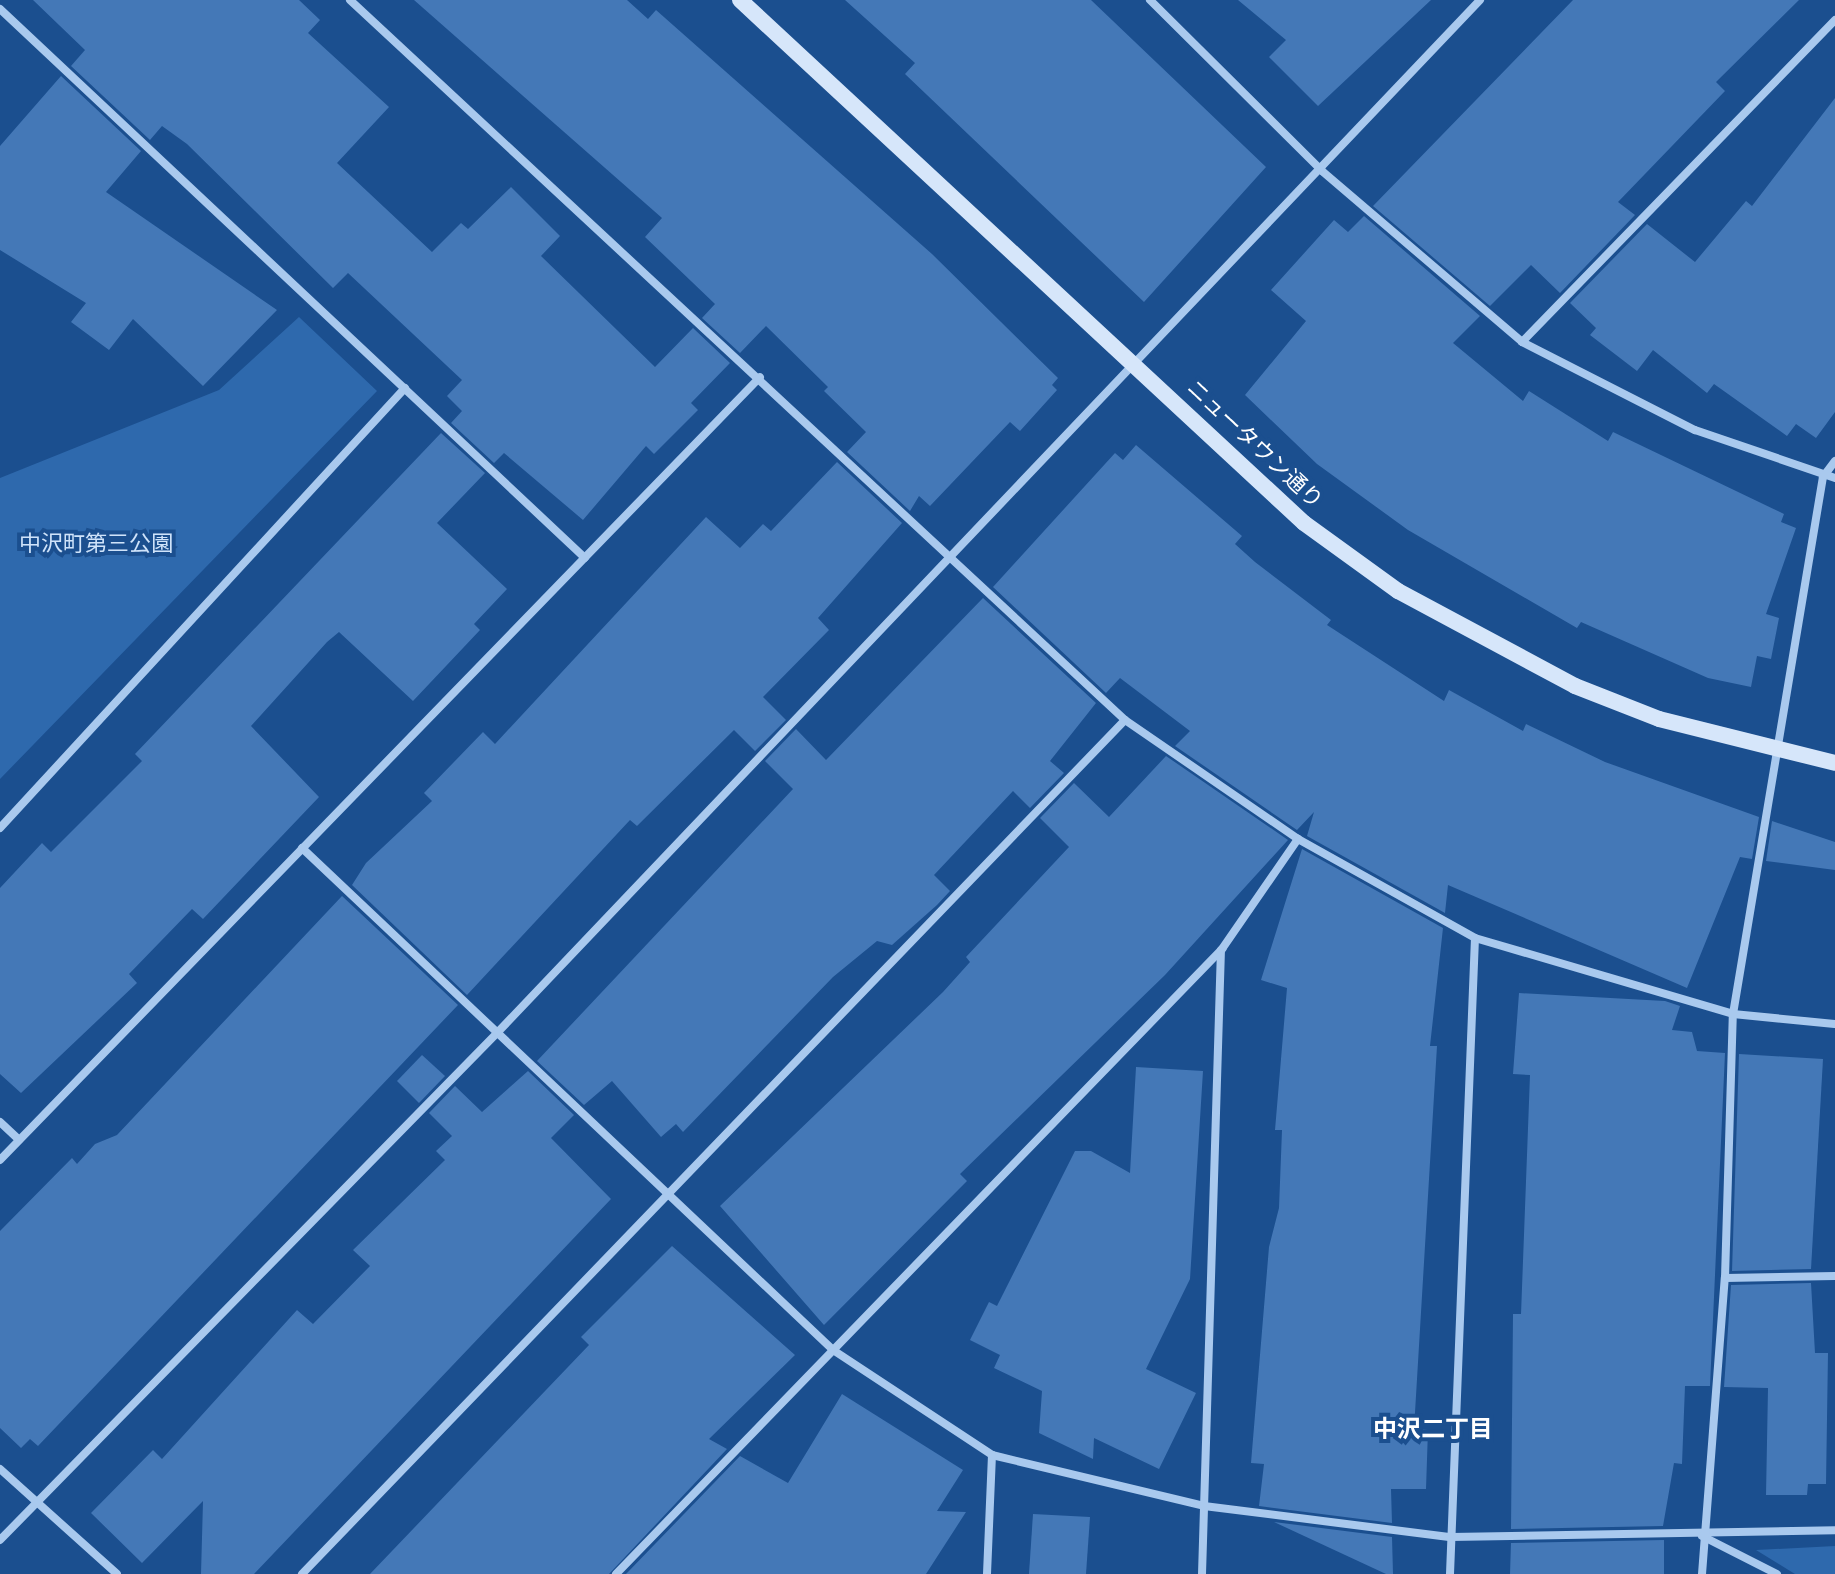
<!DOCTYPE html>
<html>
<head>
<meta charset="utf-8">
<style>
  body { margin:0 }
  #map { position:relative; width:1835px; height:1574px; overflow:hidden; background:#1b4f8f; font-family:"Fira Sans Condensed","Noto Sans JP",sans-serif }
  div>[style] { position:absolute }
  .green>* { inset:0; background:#2e69ad }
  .building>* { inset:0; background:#4478b7 }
  .street>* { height:8px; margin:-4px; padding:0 4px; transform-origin:4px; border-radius:4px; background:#a9c9ee }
  .secondary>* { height:16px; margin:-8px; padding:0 8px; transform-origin:8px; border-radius:8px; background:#d6e6fa }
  span { translate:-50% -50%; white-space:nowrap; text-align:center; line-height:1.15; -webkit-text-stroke:8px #1b4f8f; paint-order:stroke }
  .street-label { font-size:22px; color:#fff }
  .park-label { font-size:22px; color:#cfe3fa }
  .neighbourhood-label { font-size:24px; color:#fff; font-weight:700 }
</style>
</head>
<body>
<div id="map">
  <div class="green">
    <div style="clip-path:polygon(299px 317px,377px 391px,0 779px,0 478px,219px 390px)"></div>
    <div style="clip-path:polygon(1835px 1546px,1835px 1574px,1795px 1574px,1756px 1550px)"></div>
  </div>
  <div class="building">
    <div style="clip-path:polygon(33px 0,299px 0,320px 20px,308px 33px,389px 107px,337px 163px,432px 252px,461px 223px,468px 229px,511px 187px,560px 236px,541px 256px,655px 367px,693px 328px,730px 363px,691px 403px,698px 410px,654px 454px,646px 446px,583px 520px,504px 453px,494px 463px,451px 423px,462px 411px,447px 396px,462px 380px,348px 273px,333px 288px,187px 144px,162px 126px,150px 140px,71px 66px,85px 50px)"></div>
    <div style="clip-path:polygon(414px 0,627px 0,648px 19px,656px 10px,932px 254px,1058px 378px,1052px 385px,1057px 390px,1020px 431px,1010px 422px,930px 506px,919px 496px,910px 511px,847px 452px,866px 432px,824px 391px,828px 387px,766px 326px,740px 353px,702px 318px,715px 304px,645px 237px,662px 218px)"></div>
    <div style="clip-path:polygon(845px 0,1091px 0,1266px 167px,1144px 302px,905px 74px,915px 63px)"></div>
    <div style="clip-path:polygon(1238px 0,1431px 0,1318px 106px,1269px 57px,1286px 40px)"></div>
    <div style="clip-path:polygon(1573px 0,1799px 0,1716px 82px,1725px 91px,1618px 202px,1635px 215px,1560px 293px,1531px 265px,1490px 306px,1373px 206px)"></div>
    <div style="clip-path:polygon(61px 76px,141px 151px,106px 192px,277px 310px,203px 386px,133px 319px,109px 350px,71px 322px,86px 303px,0 250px,0 146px)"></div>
    <div style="clip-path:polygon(1835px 98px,1835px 412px,1816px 438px,1796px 424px,1787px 436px,1714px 384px,1707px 393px,1653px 350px,1637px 371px,1590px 335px,1596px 328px,1570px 303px,1647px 224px,1695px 262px,1746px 201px,1752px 206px)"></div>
    <div style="clip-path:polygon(1364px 216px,1480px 316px,1453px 343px,1523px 401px,1529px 391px,1608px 441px,1613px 432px,1784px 514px,1781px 522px,1796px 528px,1766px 614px,1779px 618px,1771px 659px,1757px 656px,1751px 687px,1708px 678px,1581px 622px,1577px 628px,1408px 530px,1317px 464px,1245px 395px,1306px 321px,1271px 290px,1334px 220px,1348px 232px)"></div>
    <div style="clip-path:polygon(441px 433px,485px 473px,437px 523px,507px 589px,474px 624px,480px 630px,413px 701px,339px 632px,327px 642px,251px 726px,319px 797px,203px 919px,192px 909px,129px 974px,137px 983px,21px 1093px,0 1074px,0 888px,42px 843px,51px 852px,142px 761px,135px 754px)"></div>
    <div style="clip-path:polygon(1136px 445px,1242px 536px,1235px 544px,1255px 562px,1331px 620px,1327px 625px,1444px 701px,1449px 690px,1523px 731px,1526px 724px,1605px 762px,1759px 817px,1752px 859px,1740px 857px,1687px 988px,1448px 885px,1445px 913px,1307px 836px,1314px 812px,1297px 830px,1175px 746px,1190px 731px,1120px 678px,1106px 693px,993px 587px,1115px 453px,1123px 460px)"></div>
    <div style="clip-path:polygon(837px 462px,902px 523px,818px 618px,829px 630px,763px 697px,786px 720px,755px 751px,734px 730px,637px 826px,630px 820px,467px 995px,352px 885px,366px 863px,432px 801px,424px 793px,483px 732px,495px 744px,706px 517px,740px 548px,763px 524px,771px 531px)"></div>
    <div style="clip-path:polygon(983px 598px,1096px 703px,1050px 761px,1064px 773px,1030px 808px,1013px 791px,934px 875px,950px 891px,937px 905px,892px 945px,877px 941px,833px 977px,683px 1132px,676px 1124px,661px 1137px,612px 1081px,584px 1105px,537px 1061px,793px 789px,765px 761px,796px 729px,826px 760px)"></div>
    <div style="clip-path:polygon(1166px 756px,1288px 840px,1165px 975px,960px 1174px,967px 1181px,824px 1325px,720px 1206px,943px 992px,970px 962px,966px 957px,1069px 847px,1040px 818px,1074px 783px,1109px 817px)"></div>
    <div style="clip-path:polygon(1772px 821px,1835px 842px,1835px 870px,1766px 861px)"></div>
    <div style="clip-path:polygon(1302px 849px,1443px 928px,1430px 1046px,1437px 1046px,1414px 1429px,1428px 1430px,1426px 1489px,1391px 1489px,1392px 1523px,1259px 1506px,1264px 1464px,1251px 1463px,1269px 1247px,1279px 1208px,1282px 1130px,1275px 1130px,1287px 988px,1261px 980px)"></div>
    <div style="clip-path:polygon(342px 896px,458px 1005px,38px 1446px,30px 1439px,21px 1448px,0 1428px,0 1231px,72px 1158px,77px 1164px,95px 1144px,117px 1135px)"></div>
    <div style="clip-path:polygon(1519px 993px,1665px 1001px,1680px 1006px,1672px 1030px,1692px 1032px,1697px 1051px,1725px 1053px,1710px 1386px,1685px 1386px,1682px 1464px,1674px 1463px,1663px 1526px,1511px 1529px,1513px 1314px,1521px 1314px,1530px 1075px,1513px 1074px)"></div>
    <div style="clip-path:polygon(1739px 1054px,1823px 1059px,1811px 1269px,1732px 1271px)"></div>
    <div style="clip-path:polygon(422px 1055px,445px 1076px,419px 1103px,397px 1081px)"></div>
    <div style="clip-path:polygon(1136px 1067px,1203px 1071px,1190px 1279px,1146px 1369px,1196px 1393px,1159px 1469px,1094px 1438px,1093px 1459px,1039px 1433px,1042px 1391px,994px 1368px,1000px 1355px,970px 1340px,989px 1302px,997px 1306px,1075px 1151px,1091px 1151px,1130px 1173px)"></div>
    <div style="clip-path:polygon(528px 1071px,574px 1115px,551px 1138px,611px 1199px,254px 1574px,201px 1574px,203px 1501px,142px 1563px,91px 1513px,153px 1450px,162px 1459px,297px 1310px,313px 1324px,370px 1266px,353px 1250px,445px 1160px,436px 1151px,452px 1136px,429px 1113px,455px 1086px,482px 1112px)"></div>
    <div style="clip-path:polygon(672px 1246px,795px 1355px,709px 1439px,727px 1449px,609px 1574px,370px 1574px,589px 1345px,581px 1337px)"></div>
    <div style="clip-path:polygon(1811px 1283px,1815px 1353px,1828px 1353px,1826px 1484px,1808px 1484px,1807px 1495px,1766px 1495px,1768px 1388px,1724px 1387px,1731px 1285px)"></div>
    <div style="clip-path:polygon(842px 1394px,963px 1470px,937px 1511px,966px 1512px,926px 1574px,626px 1574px,740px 1456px,788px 1483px)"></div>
    <div style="clip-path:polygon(1033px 1514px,1090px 1517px,1086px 1574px,1029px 1574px)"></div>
    <div style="clip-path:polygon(1274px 1522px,1392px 1537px,1393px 1574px,1386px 1574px)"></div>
    <div style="clip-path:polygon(1664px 1540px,1664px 1574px,1510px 1574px,1511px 1543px)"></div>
  </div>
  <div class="street">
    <div style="left:350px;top:0;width:1058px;rotate:42.89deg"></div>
    <div style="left:1125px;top:720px;width:210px;rotate:34.5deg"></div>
    <div style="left:1298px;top:839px;width:203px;rotate:29.2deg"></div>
    <div style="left:1475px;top:938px;width:269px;rotate:16.4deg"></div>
    <div style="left:1733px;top:1014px;width:102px;rotate:5.6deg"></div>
    <div style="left:1150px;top:0;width:243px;rotate:44.8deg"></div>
    <div style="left:1322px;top:171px;width:263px;rotate:40.5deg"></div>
    <div style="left:1522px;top:342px;width:194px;rotate:27deg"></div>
    <div style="left:1695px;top:430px;width:148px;rotate:18.9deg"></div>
    <div style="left:0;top:9px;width:802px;rotate:43.18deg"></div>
    <div style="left:1522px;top:342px;width:449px;rotate:-45.8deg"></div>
    <div style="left:0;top:828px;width:598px;rotate:-47.37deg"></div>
    <div style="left:302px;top:848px;width:731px;rotate:43.39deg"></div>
    <div style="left:833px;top:1350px;width:191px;rotate:33.4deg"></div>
    <div style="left:992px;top:1455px;width:218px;rotate:13.5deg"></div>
    <div style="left:1204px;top:1506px;width:249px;rotate:7.2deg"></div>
    <div style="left:1451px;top:1537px;width:384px;rotate:-1deg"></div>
    <div style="left:0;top:1122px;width:26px;rotate:43deg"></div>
    <div style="left:0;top:1160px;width:1091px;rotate:-45.85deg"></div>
    <div style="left:1725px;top:1278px;width:110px;rotate:-1deg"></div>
    <div style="left:0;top:1469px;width:157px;rotate:41.9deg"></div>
    <div style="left:1702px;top:1536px;width:84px;rotate:26.9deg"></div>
    <div style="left:0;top:1540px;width:710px;rotate:-45.57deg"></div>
    <div style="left:497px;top:1033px;width:1426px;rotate:-46.42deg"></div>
    <div style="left:302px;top:1574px;width:1186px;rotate:-46.06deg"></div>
    <div style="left:616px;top:1574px;width:871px;rotate:-45.88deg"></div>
    <div style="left:1222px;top:949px;width:134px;rotate:-55.4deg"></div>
    <div style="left:987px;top:1574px;width:119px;rotate:-87.6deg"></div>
    <div style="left:1202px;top:1574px;width:624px;rotate:-88.26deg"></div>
    <div style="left:1450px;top:1574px;width:636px;rotate:-87.75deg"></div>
    <div style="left:1702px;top:1574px;width:297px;rotate:-85.6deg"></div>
    <div style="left:1725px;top:1278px;width:264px;rotate:-88.3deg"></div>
    <div style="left:1733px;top:1014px;width:544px;rotate:-80.49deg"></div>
    <div style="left:1823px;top:477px;width:20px;rotate:-53deg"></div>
  </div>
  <div class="secondary">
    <div style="left:740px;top:0;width:769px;rotate:42.84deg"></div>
    <div style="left:1304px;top:523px;width:116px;rotate:35.9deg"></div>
    <div style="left:1398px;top:591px;width:201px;rotate:28.2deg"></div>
    <div style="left:1575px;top:686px;width:90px;rotate:21.4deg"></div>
    <div style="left:1659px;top:719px;width:181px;rotate:14deg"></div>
  </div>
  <div class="street-label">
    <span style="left:1255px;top:444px;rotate:43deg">ニュータウン通り</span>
  </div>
  <div class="park-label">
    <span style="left:96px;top:544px">中沢町第三公園</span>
  </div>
  <div class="neighbourhood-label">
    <span style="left:1433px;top:1430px">中沢二丁目</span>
  </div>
</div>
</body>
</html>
